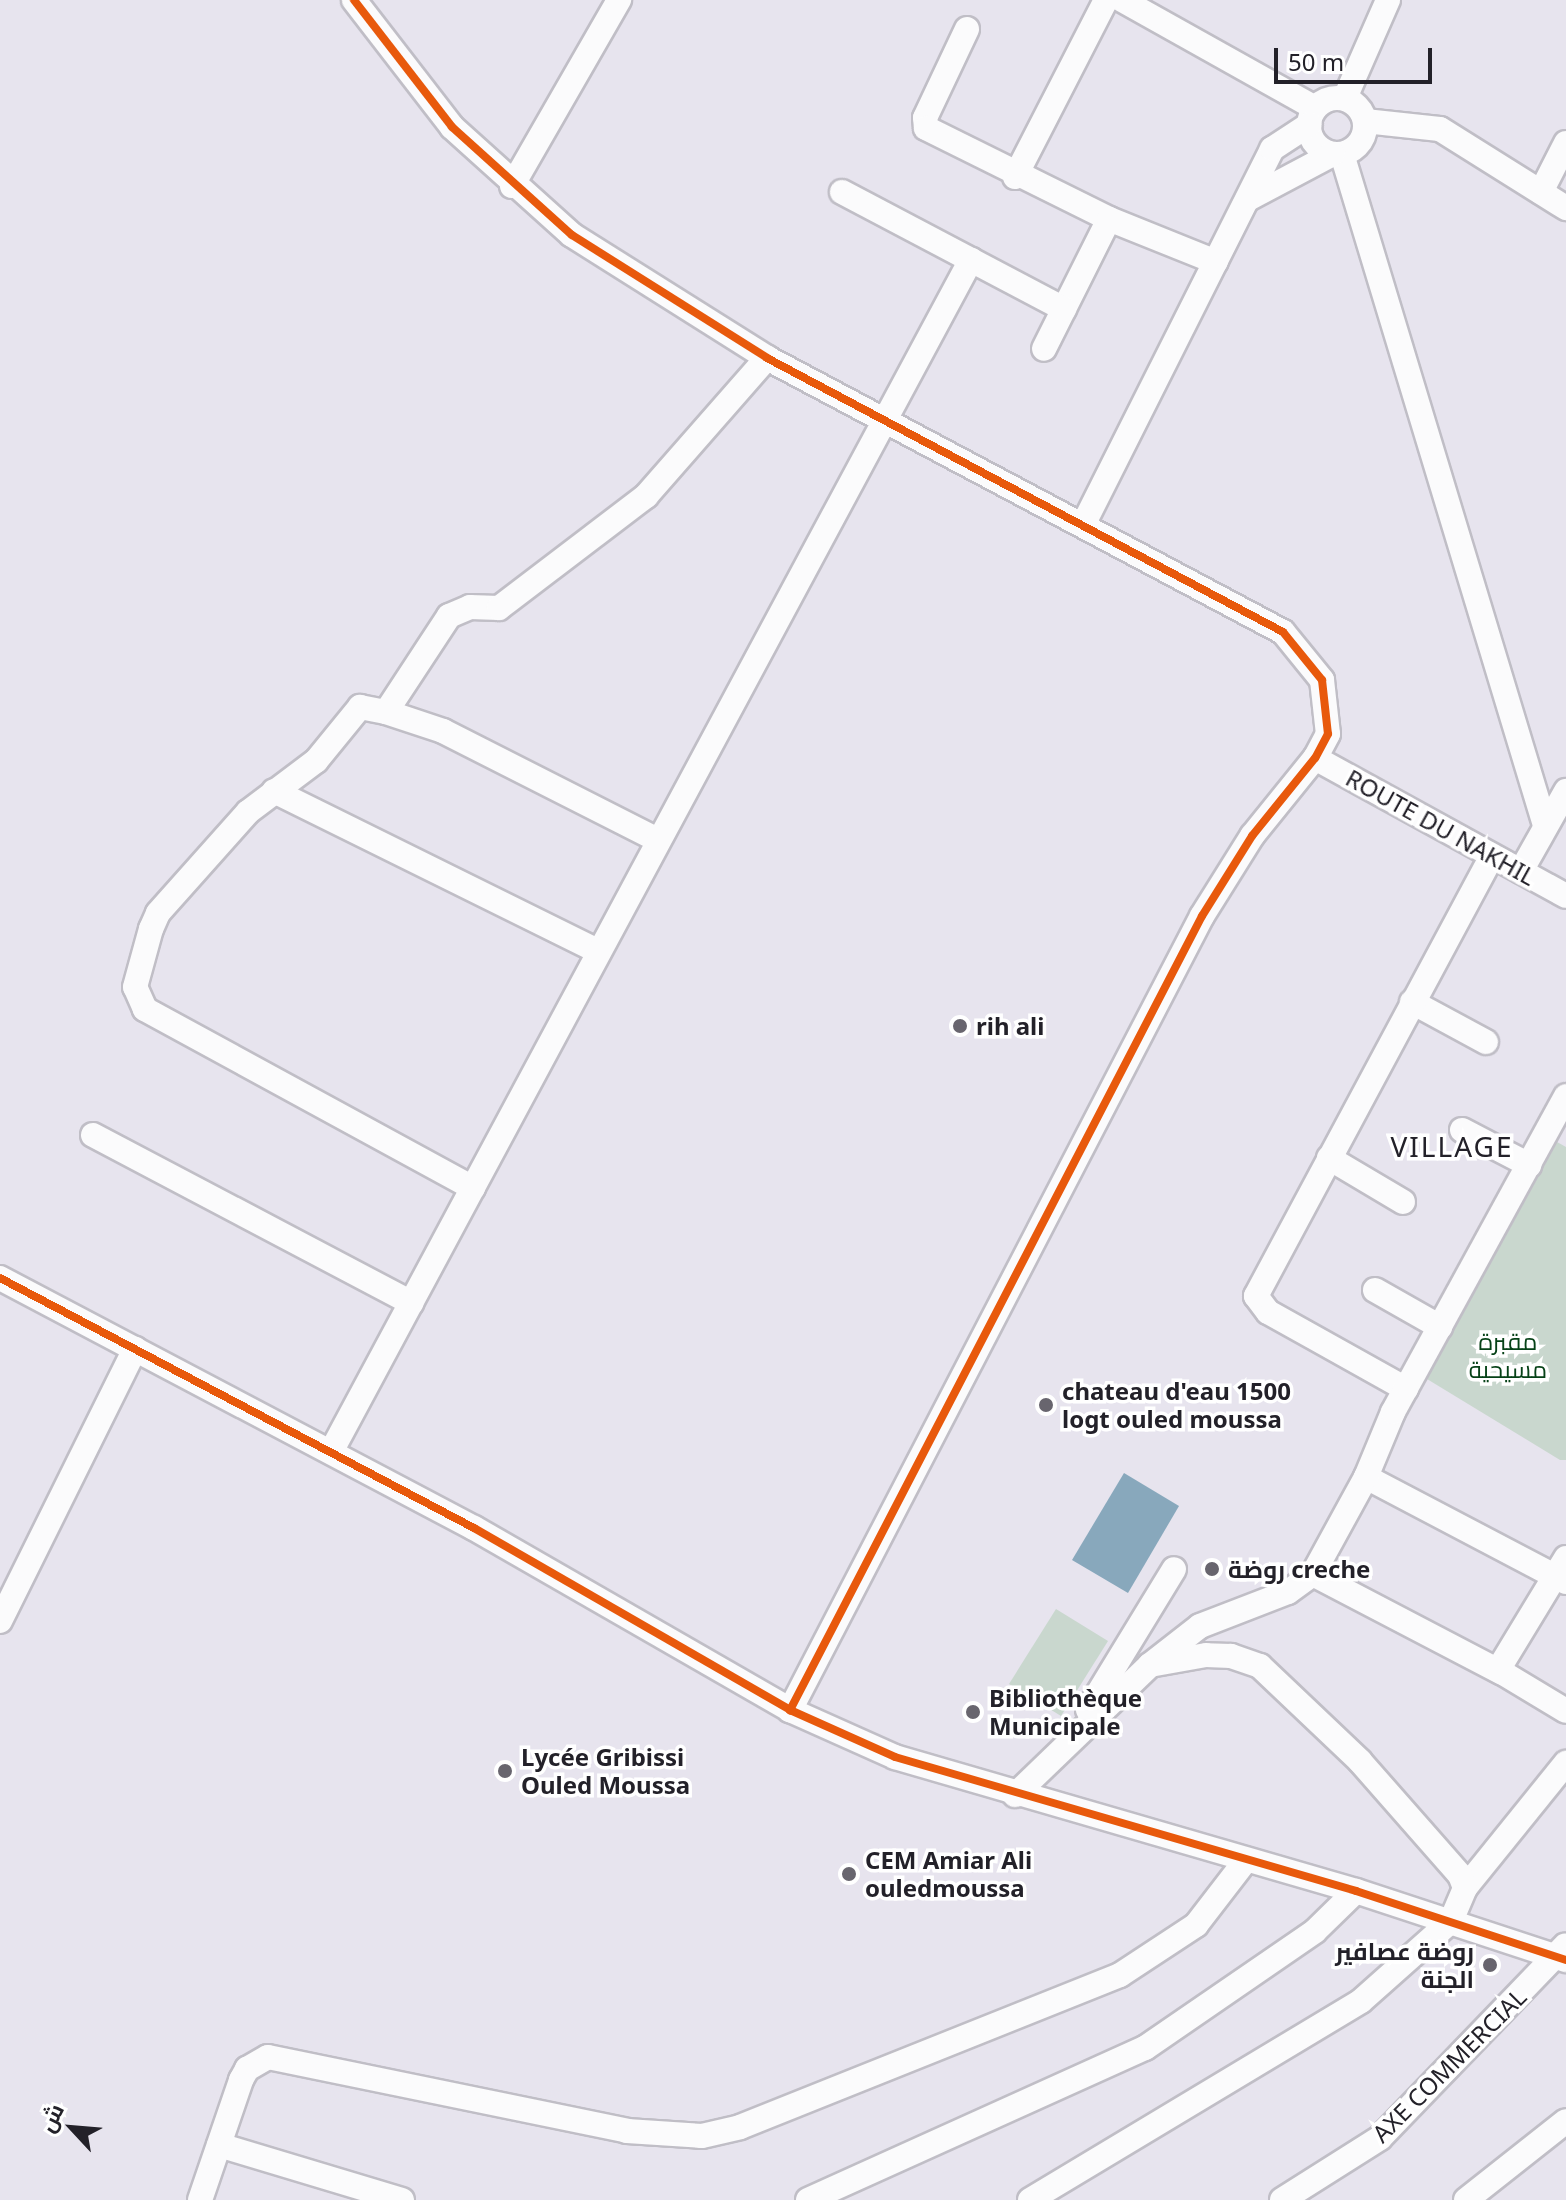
<!DOCTYPE html>
<html>
<head>
<meta charset="utf-8">
<style>
  body { margin:0 }
  #map { position:relative; width:1566px; height:2200px; overflow:hidden; background:#e7e4ee; font-family:"Noto Sans",Cairo,sans-serif }
  div>[style] { position:absolute }
  .green>* { inset:0; background:#c9d7ce }
  .water>* { inset:0; background:#88a8bc }
  .roads { filter:drop-shadow(2px 0 #c0bec6) drop-shadow(-2px 0 #c0bec6) drop-shadow(0 2px #c0bec6) drop-shadow(0 -2px #c0bec6) }
  .minor>* { height:24px; margin:-12px; padding:0 12px; transform-origin:12px; border-radius:12px; background:#fbfbfc }
  .minor>.ring { margin:-12px; padding:0; box-sizing:content-box; background:none; border:24px solid #fbfbfc; border-radius:50% }
  .cycleway>* { height:8px; margin:-4px; padding:0 4px; transform-origin:4px; border-radius:4px; background:#e8590c }
  .dots>* { width:22px; height:22px; translate:-50% -50%; box-sizing:border-box; border:4px solid #fff; border-radius:50% }
  span { translate:-50% -50%; white-space:nowrap; text-align:center; line-height:1.15; -webkit-text-stroke:7px #fff; paint-order:stroke }
  .street-label { font-size:24px; color:#232129 }
  .poi-label { font-size:24px; color:#232129; font-weight:700 }
  .left { translate:0 -50%; text-align:left }
  .right { translate:-100% -50%; text-align:right }
  .park-label { font-size:24px; color:#064217 }
  .quarter-label { font-size:28px; color:#232129; letter-spacing:2px }
  .north { position:absolute; left:32px; top:2088px; width:80px; height:80px; -webkit-text-stroke:6px #fff; paint-order:stroke; rotate:296deg; font-size:22px; font-weight:700; line-height:32px; text-align:center; color:#232129 }
  .north::after { content:''; display:block; margin:auto; width:28px; height:36px; background:#232129; clip-path:polygon(50% 0,100% 100%,50% 72%,0 100%) }
  .scale { position:absolute; left:1274px; top:48px; width:158px; height:36px; box-sizing:border-box; border:4px solid #232129; border-top:0; padding-left:10px; font-size:24px; line-height:28px; white-space:nowrap; color:#232129; -webkit-text-stroke:6px #fff; paint-order:stroke }
</style>
</head>
<body>
<div id="map">
  <div class="green">
    <div style="clip-path:polygon(1557px 1142px,1566px 1147px,1566px 1460px,1560px 1460px,1427px 1379px)"></div>
    <div style="clip-path:polygon(1056px 1609px,1108px 1641px,1061px 1716px,1009px 1684px)"></div>
  </div>
  <div class="water">
    <div style="clip-path:polygon(1124px 1473px,1179px 1506px,1128px 1593px,1072px 1560px)"></div>
  </div>
  <div class="roads">
    <div class="minor">
      <div style="left:354px;top:0;width:160px;rotate:52.3deg"></div>
      <div style="left:452px;top:127px;width:161px;rotate:42deg"></div>
      <div style="left:572px;top:235px;width:231px;rotate:32.2deg"></div>
      <div style="left:767px;top:358px;width:584px;rotate:27.97deg"></div>
      <div style="left:1283px;top:632px;width:62px;rotate:50.9deg"></div>
      <div style="left:1322px;top:680px;width:54px;rotate:83.7deg"></div>
      <div style="left:1328px;top:734px;width:27px;rotate:118deg"></div>
      <div style="left:1315px;top:758px;width:100px;rotate:128.9deg"></div>
      <div style="left:1252px;top:836px;width:94px;rotate:122deg"></div>
      <div style="left:1202px;top:916px;width:895px;rotate:117.42deg"></div>
      <div style="left:1122px;top:0;width:221px;rotate:29.2deg"></div>
      <div style="left:967px;top:29px;width:98px;rotate:115.3deg"></div>
      <div style="left:925px;top:118px;width:10px;rotate:84deg"></div>
      <div style="left:926px;top:128px;width:204px;rotate:26.4deg"></div>
      <div style="left:1109px;top:219px;width:145px;rotate:116.6deg"></div>
      <div class="ring" style="left:1309px;top:98px;width:32px;height:32px"></div>
      <div style="left:1345px;top:98px;width:107px;rotate:-66.3deg"></div>
      <div style="left:1365px;top:121px;width:75px;rotate:6.1deg"></div>
      <div style="left:1440px;top:129px;width:149px;rotate:32.1deg"></div>
      <div style="left:1342px;top:154px;width:701px;rotate:73.17deg"></div>
      <div style="left:1015px;top:177px;width:199px;rotate:-62.8deg"></div>
      <div style="left:512px;top:186px;width:215px;rotate:-60.1deg"></div>
      <div style="left:842px;top:192px;width:251px;rotate:27.8deg"></div>
      <div style="left:1541px;top:192px;width:55px;rotate:-63deg"></div>
      <div style="left:1248px;top:199px;width:96px;rotate:-27.9deg"></div>
      <div style="left:1109px;top:219px;width:115px;rotate:21.9deg"></div>
      <div style="left:1084px;top:523px;width:419px;rotate:-63.3deg"></div>
      <div style="left:1272px;top:149px;width:45px;rotate:-33.3deg"></div>
      <div style="left:386px;top:712px;width:60px;rotate:18.4deg"></div>
      <div style="left:443px;top:731px;width:239px;rotate:26.9deg"></div>
      <div style="left:1315px;top:758px;width:286px;rotate:28.8deg"></div>
      <div style="left:274px;top:791px;width:361px;rotate:26.3deg"></div>
      <div style="left:1521px;top:871px;width:92px;rotate:-60.6deg"></div>
      <div style="left:1412px;top:1002px;width:84px;rotate:28.4deg"></div>
      <div style="left:1462px;top:1130px;width:76px;rotate:27.6deg"></div>
      <div style="left:93px;top:1135px;width:360px;rotate:27.8deg"></div>
      <div style="left:1329px;top:1158px;width:86px;rotate:30.7deg"></div>
      <div style="left:473px;top:1188px;width:374px;rotate:-151.4deg"></div>
      <div style="left:145px;top:1009px;width:24px;rotate:-114deg"></div>
      <div style="left:135px;top:987px;width:60px;rotate:-74.6deg"></div>
      <div style="left:151px;top:929px;width:17px;rotate:-66deg"></div>
      <div style="left:158px;top:913px;width:135px;rotate:-48.3deg"></div>
      <div style="left:248px;top:812px;width:85px;rotate:-36.9deg"></div>
      <div style="left:316px;top:761px;width:70px;rotate:-50.8deg"></div>
      <div style="left:360px;top:707px;width:26px;rotate:11deg"></div>
      <div style="left:386px;top:712px;width:115px;rotate:-56.7deg"></div>
      <div style="left:449px;top:616px;width:23px;rotate:-23deg"></div>
      <div style="left:470px;top:607px;width:29px;rotate:2deg"></div>
      <div style="left:499px;top:608px;width:185px;rotate:-37.3deg"></div>
      <div style="left:646px;top:496px;width:184px;rotate:-48.8deg"></div>
      <div style="left:0;top:1278px;width:536px;rotate:27.81deg"></div>
      <div style="left:474px;top:1528px;width:365px;rotate:29.9deg"></div>
      <div style="left:790px;top:1710px;width:115px;rotate:24.1deg"></div>
      <div style="left:895px;top:1757px;width:480px;rotate:16.2deg"></div>
      <div style="left:1356px;top:1891px;width:221px;rotate:18.2deg"></div>
      <div style="left:1375px;top:1290px;width:75px;rotate:29.6deg"></div>
      <div style="left:1406px;top:1389px;width:158px;rotate:-150.8deg"></div>
      <div style="left:1268px;top:1312px;width:20px;rotate:-127deg"></div>
      <div style="left:1256px;top:1296px;width:499px;rotate:-61.8deg"></div>
      <div style="left:332px;top:1450px;width:1351px;rotate:-61.77deg"></div>
      <div style="left:1366px;top:1477px;width:226px;rotate:27.7deg"></div>
      <div style="left:1566px;top:1558px;width:131px;rotate:121.3deg"></div>
      <div style="left:1498px;top:1670px;width:79px;rotate:31.1deg"></div>
      <div style="left:1313px;top:1574px;width:213px;rotate:27.6deg"></div>
      <div style="left:0;top:1621px;width:304px;rotate:-63.6deg"></div>
      <div style="left:1088px;top:1710px;width:165px;rotate:-58.6deg"></div>
      <div style="left:1015px;top:1795px;width:187px;rotate:-43.9deg"></div>
      <div style="left:1150px;top:1665px;width:63px;rotate:-38deg"></div>
      <div style="left:1200px;top:1626px;width:94px;rotate:-21.1deg"></div>
      <div style="left:1288px;top:1592px;width:31px;rotate:-36deg"></div>
      <div style="left:1313px;top:1574px;width:111px;rotate:-61.3deg"></div>
      <div style="left:1366px;top:1477px;width:70px;rotate:-67.4deg"></div>
      <div style="left:1393px;top:1412px;width:360px;rotate:-61.3deg"></div>
      <div style="left:1465px;top:1888px;width:161px;rotate:-51.1deg"></div>
      <div style="left:219px;top:2145px;width:191px;rotate:16.7deg"></div>
      <div style="left:200px;top:2200px;width:127px;rotate:-71.1deg"></div>
      <div style="left:241px;top:2080px;width:13px;rotate:-61deg"></div>
      <div style="left:247px;top:2069px;width:24px;rotate:-30deg"></div>
      <div style="left:268px;top:2057px;width:367px;rotate:11.6deg"></div>
      <div style="left:627px;top:2131px;width:75px;rotate:3.8deg"></div>
      <div style="left:702px;top:2136px;width:39px;rotate:-13deg"></div>
      <div style="left:740px;top:2127px;width:409px;rotate:-21.8deg"></div>
      <div style="left:1120px;top:1975px;width:91px;rotate:-33.3deg"></div>
      <div style="left:1196px;top:1925px;width:82px;rotate:-52.4deg"></div>
      <div style="left:808px;top:2200px;width:370px;rotate:-24.3deg"></div>
      <div style="left:1145px;top:2048px;width:206px;rotate:-34.5deg"></div>
      <div style="left:1315px;top:1931px;width:57px;rotate:-44.3deg"></div>
      <div style="left:1030px;top:2200px;width:386px;rotate:-31deg"></div>
      <div style="left:1361px;top:2001px;width:120px;rotate:-41.6deg"></div>
      <div style="left:1451px;top:1921px;width:36px;rotate:-67deg"></div>
      <div style="left:1465px;top:1888px;width:14px;rotate:-111deg"></div>
      <div style="left:1460px;top:1875px;width:152px;rotate:-131.3deg"></div>
      <div style="left:1360px;top:1761px;width:138px;rotate:-136.5deg"></div>
      <div style="left:1260px;top:1666px;width:31px;rotate:-161deg"></div>
      <div style="left:1231px;top:1656px;width:25px;rotate:-178deg"></div>
      <div style="left:1206px;top:1655px;width:57px;rotate:169.9deg"></div>
      <div style="left:1282px;top:2200px;width:116px;rotate:-32.3deg"></div>
      <div style="left:1380px;top:2138px;width:267px;rotate:-46.1deg"></div>
      <div style="left:1466px;top:2200px;width:127px;rotate:-38.3deg"></div>
    </div>
  </div>
  <div class="cycleway">
    <div style="left:354px;top:0;width:160px;rotate:52.3deg"></div>
    <div style="left:452px;top:127px;width:161px;rotate:42deg"></div>
    <div style="left:572px;top:235px;width:231px;rotate:32.2deg"></div>
    <div style="left:767px;top:358px;width:584px;rotate:27.97deg"></div>
    <div style="left:1283px;top:632px;width:62px;rotate:50.9deg"></div>
    <div style="left:1322px;top:680px;width:54px;rotate:83.7deg"></div>
    <div style="left:1328px;top:734px;width:27px;rotate:118deg"></div>
    <div style="left:1315px;top:758px;width:100px;rotate:128.9deg"></div>
    <div style="left:1252px;top:836px;width:94px;rotate:122deg"></div>
    <div style="left:1202px;top:916px;width:895px;rotate:117.42deg"></div>
    <div style="left:0;top:1278px;width:536px;rotate:27.81deg"></div>
    <div style="left:474px;top:1528px;width:365px;rotate:29.9deg"></div>
    <div style="left:790px;top:1710px;width:115px;rotate:24.1deg"></div>
    <div style="left:895px;top:1757px;width:480px;rotate:16.2deg"></div>
    <div style="left:1356px;top:1891px;width:221px;rotate:18.2deg"></div>
  </div>
  <div class="dots">
    <div style="left:960px;top:1026px;background:#68656e"></div>
    <div style="left:1046px;top:1405px;background:#68656e"></div>
    <div style="left:1212px;top:1569px;background:#68656e"></div>
    <div style="left:973px;top:1712px;background:#68656e"></div>
    <div style="left:505px;top:1771px;background:#68656e"></div>
    <div style="left:849px;top:1874px;background:#68656e"></div>
    <div style="left:1490px;top:1965px;background:#68656e"></div>
  </div>
  <div class="street-label">
    <span style="left:1441px;top:827px;rotate:29deg">ROUTE DU NAKHIL</span>
    <span style="left:1449px;top:2065px;rotate:-45deg">AXE COMMERCIAL</span>
  </div>
  <div class="poi-label">
    <span class="left" style="left:976px;top:1026px">rih ali</span>
    <span class="left" style="left:1062px;top:1405px">chateau d'eau 1500<br>logt ouled moussa</span>
    <span class="left" style="left:1228px;top:1569px">روضة creche</span>
    <span class="left" style="left:989px;top:1712px">Bibliothèque<br>Municipale</span>
    <span class="left" style="left:521px;top:1771px">Lycée Gribissi<br>Ouled Moussa</span>
    <span class="left" style="left:865px;top:1874px">CEM Amiar Ali<br>ouledmoussa</span>
    <span class="right" style="left:1474px;top:1965px">روضة عصافير<br>الجنة</span>
  </div>
  <div class="park-label">
    <span style="left:1508px;top:1355px">مقبرة<br>مسيحية</span>
  </div>
  <div class="quarter-label">
    <span style="left:1452px;top:1146px">VILLAGE</span>
  </div>
  <div class="north">ش</div>
  <div class="scale">50 m</div>
</div>
</body>
</html>
